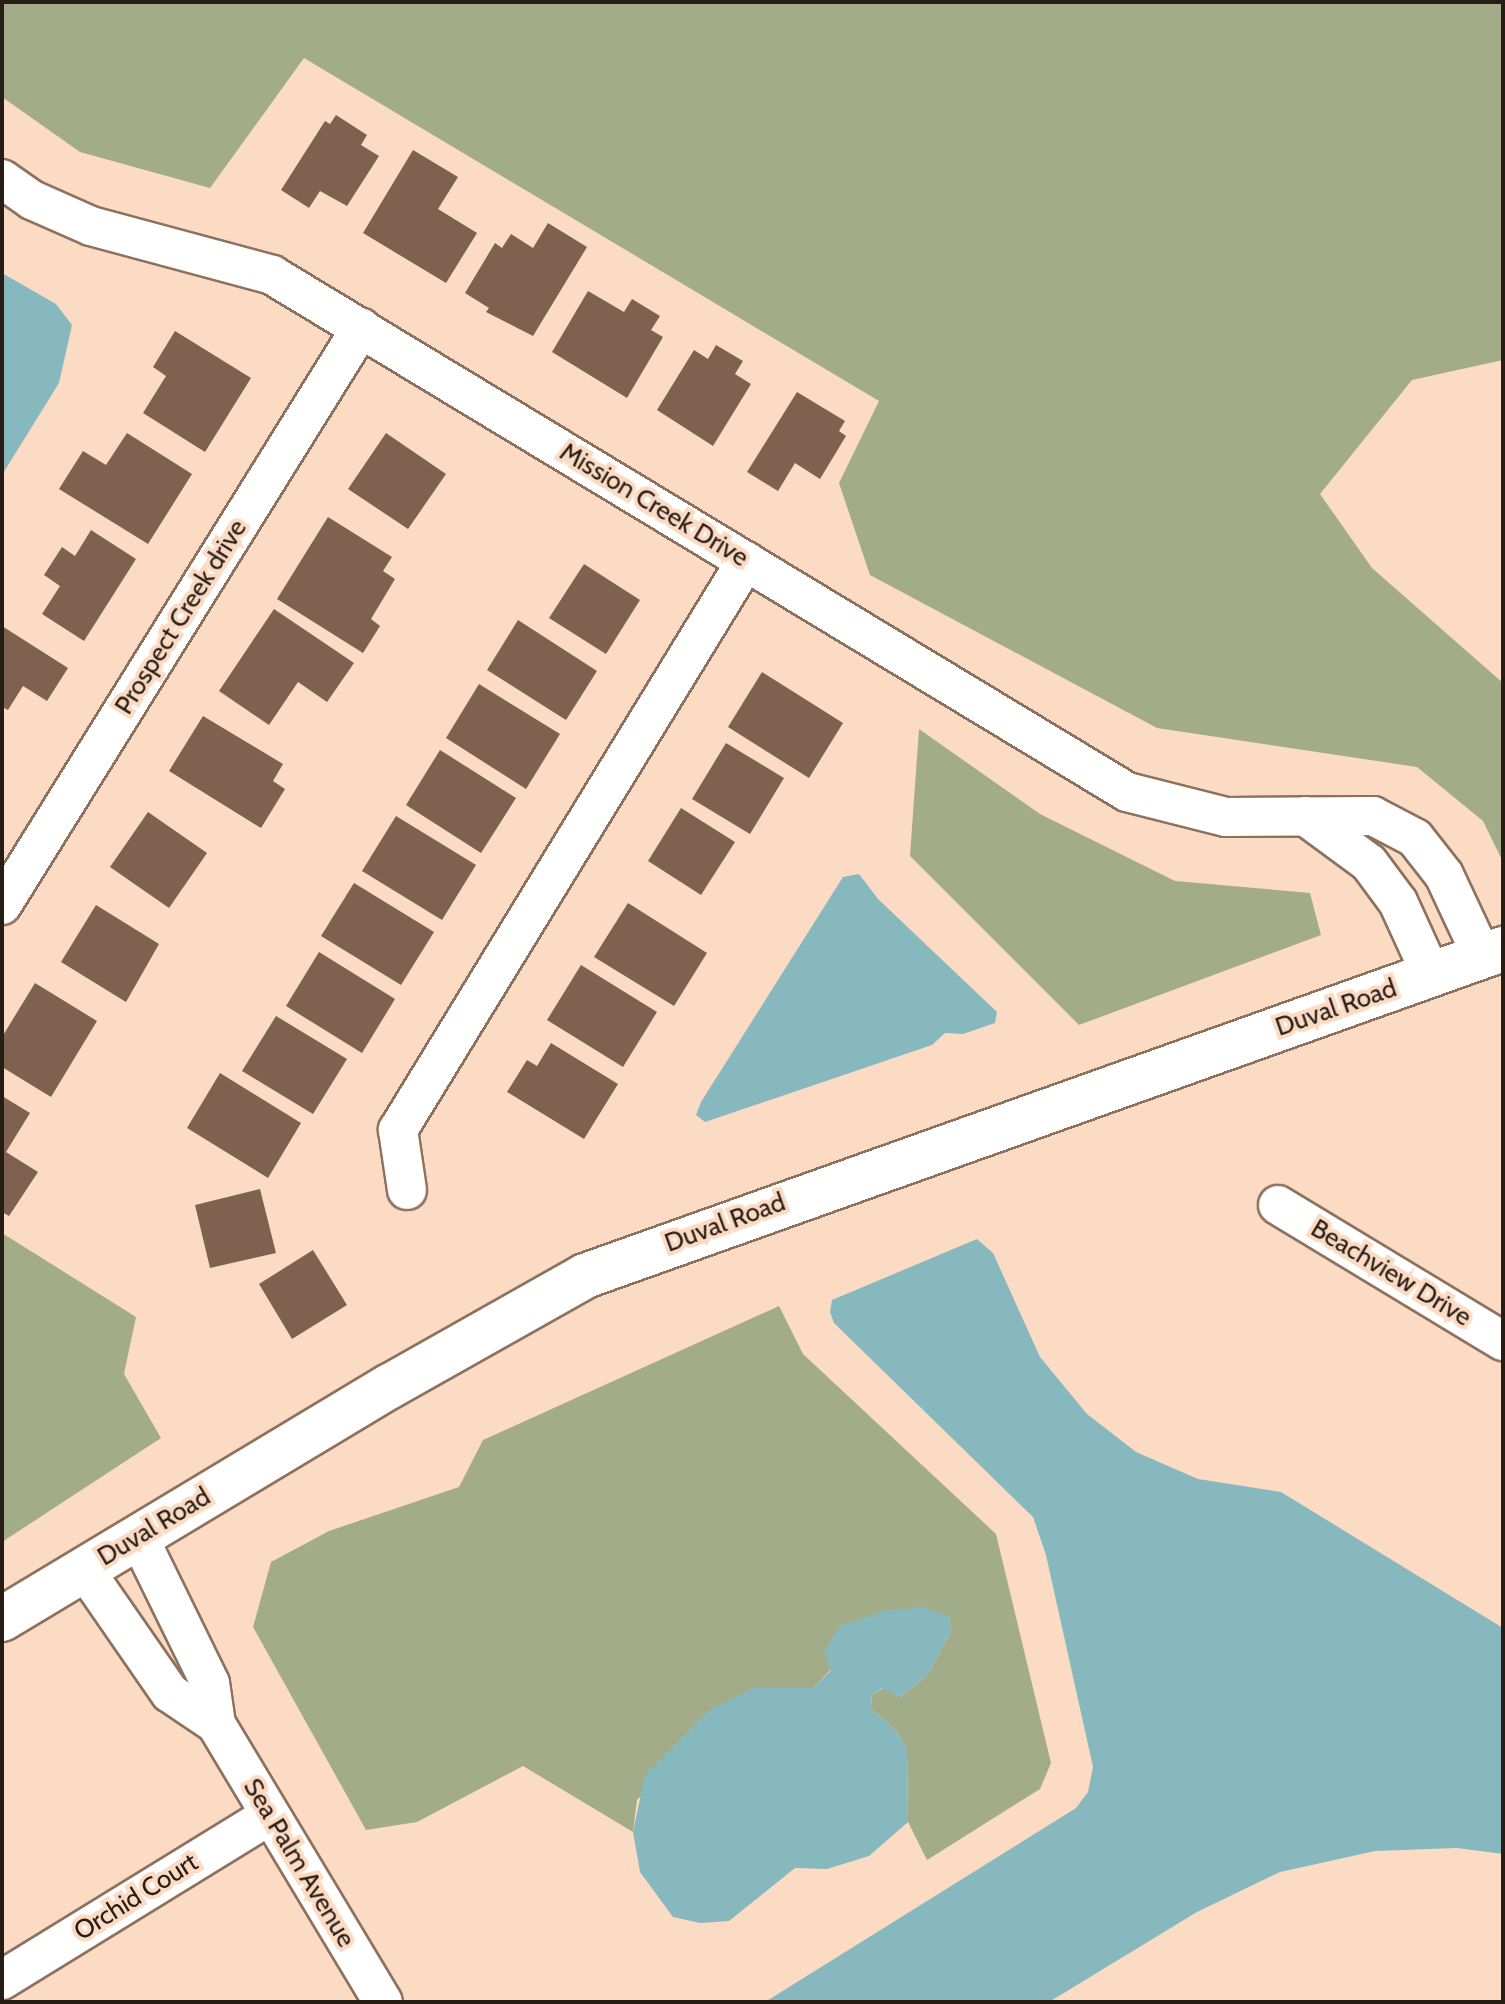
<!DOCTYPE html>
<html>
<head>
<meta charset="utf-8">
<style>
  body { margin:0 }
  #map { position:relative; width:1505px; height:2004px; overflow:hidden; background:#fcdbc5; font-family:Cabin,sans-serif }
  div>[style] { position:absolute }
  .forest>* { inset:0; background:#a2ac88 }
  .water>* { inset:0; background:#87b8be }
  .building>* { inset:0; background:#7e614e }
  .roads { filter:drop-shadow(2px 0 #8e715d) drop-shadow(-2px 0 #8e715d) drop-shadow(0 2px #8e715d) drop-shadow(0 -2px #8e715d) }
  .street>* { height:38px; margin:-19px; padding:0 19px; transform-origin:19px; border-radius:19px; background:#fff }
  .primary>* { height:44px; margin:-22px; padding:0 22px; transform-origin:22px; border-radius:22px; background:#fff }
  span { translate:-50% -50%; white-space:nowrap; text-align:center; line-height:1.15; -webkit-text-stroke:8px #fcdbc5; paint-order:stroke }
  .street-label { font-size:26px; color:#281d14 }
  .frame { position:absolute; inset:0; border:4px solid #281d14; pointer-events:none }
</style>
</head>
<body>
<div id="map">
  <div class="forest">
    <div style="clip-path:polygon(2px 2px,1503px 2px,1503px 360px,1412px 380px,1320px 494px,1372px 568px,1503px 683px,1503px 862px,1483px 821px,1417px 767px,1157px 728px,870px 575px,839px 483px,879px 401px,304px 58px,210px 188px,80px 152px,2px 97px)"></div>
    <div style="clip-path:polygon(919px 729px,1040px 814px,1175px 881px,1310px 893px,1321px 935px,1079px 1025px,910px 856px)"></div>
    <div style="clip-path:polygon(2px 1233px,136px 1317px,124px 1374px,161px 1438px,2px 1542px)"></div>
    <div style="clip-path:polygon(779px 1306px,803px 1354px,996px 1534px,1051px 1763px,1040px 1789px,927px 1860px,908px 1822px,907px 1751px,896px 1730px,871px 1709px,872px 1695px,883px 1688px,901px 1697px,928px 1674px,951px 1631px,949px 1616px,831px 1669px,814px 1688px,754px 1688px,637px 1800px,633px 1832px,523px 1766px,417px 1822px,366px 1830px,253px 1627px,271px 1562px,329px 1531px,459px 1487px,483px 1440px)"></div>
  </div>
  <div class="water">
    <div style="clip-path:polygon(2px 273px,56px 304px,72px 325px,59px 383px,2px 475px)"></div>
    <div style="clip-path:polygon(859px 874px,878px 899px,997px 1012px,995px 1023px,963px 1034px,945px 1033px,932px 1045px,705px 1122px,696px 1115px,701px 1102px,843px 877px)"></div>
    <div style="clip-path:polygon(977px 1239px,993px 1253px,1040px 1357px,1087px 1414px,1136px 1452px,1198px 1479px,1281px 1492px,1503px 1628px,1503px 1854px,1457px 1848px,1375px 1851px,1280px 1872px,1197px 1912px,1049px 2002px,765px 2002px,1076px 1808px,1088px 1792px,1093px 1767px,1046px 1555px,1033px 1517px,834px 1323px,830px 1312px,832px 1300px)"></div>
    <div style="clip-path:polygon(923px 1607px,949px 1616px,951px 1631px,928px 1674px,901px 1697px,882px 1688px,872px 1695px,871px 1709px,896px 1730px,907px 1751px,908px 1822px,869px 1856px,827px 1869px,795px 1868px,729px 1921px,700px 1923px,673px 1917px,640px 1872px,633px 1832px,645px 1775px,709px 1710px,754px 1688px,814px 1688px,831px 1670px,824px 1651px,840px 1626px,884px 1611px)"></div>
  </div>
  <div class="building">
    <div style="clip-path:polygon(336px 115px,367px 135px,361px 145px,379px 156px,347px 206px,320px 191px,309px 208px,281px 190px,325px 121px,330px 124px)"></div>
    <div style="clip-path:polygon(413px 150px,458px 177px,438px 209px,477px 233px,446px 283px,363px 233px)"></div>
    <div style="clip-path:polygon(548px 223px,587px 247px,533px 336px,486px 312px,489px 308px,465px 293px,495px 243px,502px 248px,511px 234px,533px 248px)"></div>
    <div style="clip-path:polygon(588px 291px,624px 312px,632px 299px,660px 316px,651px 330px,663px 337px,627px 398px,552px 352px)"></div>
    <div style="clip-path:polygon(175px 331px,251px 378px,205px 452px,143px 413px,166px 376px,153px 367px)"></div>
    <div style="clip-path:polygon(716px 345px,743px 361px,735px 374px,751px 384px,713px 446px,657px 410px,694px 350px,708px 359px)"></div>
    <div style="clip-path:polygon(797px 392px,845px 421px,839px 431px,846px 436px,820px 479px,795px 463px,778px 491px,747px 472px)"></div>
    <div style="clip-path:polygon(127px 433px,192px 474px,148px 544px,59px 489px,83px 451px,106px 465px)"></div>
    <div style="clip-path:polygon(386px 433px,446px 474px,408px 529px,348px 489px)"></div>
    <div style="clip-path:polygon(328px 517px,392px 557px,383px 571px,395px 579px,371px 619px,380px 626px,363px 653px,277px 599px)"></div>
    <div style="clip-path:polygon(91px 530px,136px 559px,84px 641px,42px 614px,60px 586px,44px 575px,62px 547px,75px 556px)"></div>
    <div style="clip-path:polygon(584px 564px,640px 600px,606px 654px,549px 618px)"></div>
    <div style="clip-path:polygon(274px 609px,354px 663px,327px 702px,298px 682px,269px 725px,219px 691px)"></div>
    <div style="clip-path:polygon(518px 620px,597px 671px,566px 720px,487px 670px)"></div>
    <div style="clip-path:polygon(2px 626px,68px 668px,47px 701px,23px 686px,8px 710px,2px 707px)"></div>
    <div style="clip-path:polygon(762px 672px,843px 723px,809px 778px,728px 727px)"></div>
    <div style="clip-path:polygon(479px 684px,560px 734px,526px 789px,446px 738px)"></div>
    <div style="clip-path:polygon(203px 716px,283px 764px,273px 781px,285px 789px,261px 828px,169px 771px)"></div>
    <div style="clip-path:polygon(726px 743px,784px 778px,750px 834px,692px 799px)"></div>
    <div style="clip-path:polygon(440px 750px,516px 798px,481px 853px,406px 805px)"></div>
    <div style="clip-path:polygon(681px 808px,735px 842px,701px 895px,648px 861px)"></div>
    <div style="clip-path:polygon(148px 812px,207px 853px,169px 908px,110px 867px)"></div>
    <div style="clip-path:polygon(396px 816px,476px 865px,442px 920px,362px 871px)"></div>
    <div style="clip-path:polygon(354px 883px,434px 932px,401px 985px,321px 936px)"></div>
    <div style="clip-path:polygon(628px 903px,707px 953px,674px 1006px,594px 957px)"></div>
    <div style="clip-path:polygon(96px 905px,159px 944px,126px 1002px,61px 962px)"></div>
    <div style="clip-path:polygon(319px 952px,395px 999px,362px 1053px,286px 1006px)"></div>
    <div style="clip-path:polygon(581px 965px,657px 1012px,623px 1067px,547px 1020px)"></div>
    <div style="clip-path:polygon(35px 983px,97px 1021px,51px 1097px,2px 1067px,2px 1037px)"></div>
    <div style="clip-path:polygon(276px 1016px,347px 1059px,313px 1114px,242px 1071px)"></div>
    <div style="clip-path:polygon(551px 1043px,618px 1084px,584px 1139px,507px 1092px,527px 1060px,537px 1066px)"></div>
    <div style="clip-path:polygon(220px 1073px,301px 1123px,268px 1178px,187px 1128px)"></div>
    <div style="clip-path:polygon(2px 1096px,30px 1113px,6px 1152px,38px 1172px,9px 1216px,2px 1212px)"></div>
    <div style="clip-path:polygon(260px 1189px,276px 1253px,210px 1268px,195px 1205px)"></div>
    <div style="clip-path:polygon(313px 1250px,347px 1305px,292px 1339px,259px 1284px)"></div>
  </div>
  <div class="roads">
    <div class="street">
      <div style="left:2px;top:179px;width:37px;rotate:35deg"></div>
      <div style="left:32px;top:200px;width:64px;rotate:23.8deg"></div>
      <div style="left:91px;top:226px;width:188px;rotate:15.1deg"></div>
      <div style="left:272px;top:275px;width:999px;rotate:31.16deg"></div>
      <div style="left:1127px;top:792px;width:102px;rotate:14.2deg"></div>
      <div style="left:1226px;top:817px;width:147px;rotate:-0.4deg"></div>
      <div style="left:1373px;top:816px;width:47px;rotate:27.6deg"></div>
      <div style="left:1415px;top:838px;width:47px;rotate:51.9deg"></div>
      <div style="left:1444px;top:875px;width:89px;rotate:64.9deg"></div>
      <div style="left:1305px;top:816px;width:79px;rotate:36.3deg"></div>
      <div style="left:1369px;top:863px;width:49px;rotate:53.4deg"></div>
      <div style="left:1398px;top:902px;width:79px;rotate:65.4deg"></div>
      <div style="left:2px;top:905px;width:680px;rotate:-58.11deg"></div>
      <div style="left:407px;top:1190px;width:61px;rotate:-98.5deg"></div>
      <div style="left:398px;top:1130px;width:667px;rotate:-58.55deg"></div>
      <div style="left:1278px;top:1205px;width:263px;rotate:31.2deg"></div>
      <div style="left:84px;top:1569px;width:151px;rotate:55.3deg"></div>
      <div style="left:170px;top:1693px;width:55px;rotate:34deg"></div>
      <div style="left:216px;top:1724px;width:41px;rotate:-98.3deg"></div>
      <div style="left:210px;top:1683px;width:164px;rotate:-116.1deg"></div>
      <div style="left:216px;top:1724px;width:324px;rotate:59deg"></div>
      <div style="left:2px;top:1980px;width:315px;rotate:-31.6deg"></div>
    </div>
    <div class="primary">
      <div style="left:2px;top:1619px;width:453px;rotate:-31deg"></div>
      <div style="left:390px;top:1386px;width:224px;rotate:-29.4deg"></div>
      <div style="left:585px;top:1276px;width:975px;rotate:-19.61deg"></div>
    </div>
  </div>
  <div class="street-label">
    <span style="left:654px;top:505px;rotate:31deg">Mission Creek Drive</span>
    <span style="left:181px;top:617px;rotate:-58deg">Prospect Creek drive</span>
    <span style="left:1336px;top:1008px;rotate:-19deg">Duval Road</span>
    <span style="left:725px;top:1223px;rotate:-20deg">Duval Road</span>
    <span style="left:1391px;top:1273px;rotate:31deg">Beachview Drive</span>
    <span style="left:154px;top:1527px;rotate:-31deg">Duval Road</span>
    <span style="left:299px;top:1863px;rotate:59deg">Sea Palm Avenue</span>
    <span style="left:136px;top:1897px;rotate:-32deg">Orchid Court</span>
  </div>
  <div class="frame"></div>
</div>
</body>
</html>
